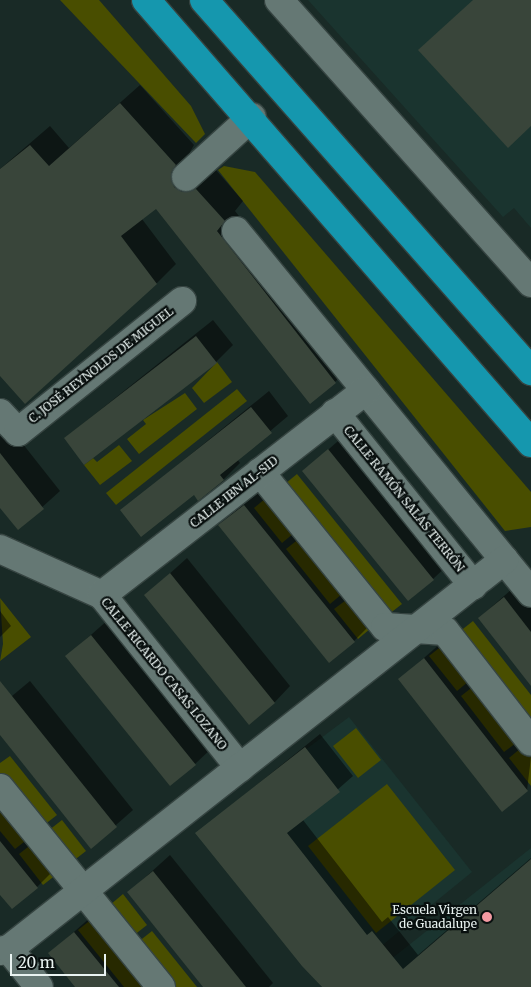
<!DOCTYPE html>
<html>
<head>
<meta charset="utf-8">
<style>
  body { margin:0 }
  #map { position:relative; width:531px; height:987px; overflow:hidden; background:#192a26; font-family:Merriweather,serif }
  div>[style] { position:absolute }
  .built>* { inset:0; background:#1a342f }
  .green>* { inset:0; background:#494e00 }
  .shadow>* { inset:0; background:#0007 }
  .building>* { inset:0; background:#39453a }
  .roads { filter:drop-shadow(1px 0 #364441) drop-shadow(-1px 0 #364441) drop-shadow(0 1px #364441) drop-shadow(0 -1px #364441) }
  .minor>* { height:28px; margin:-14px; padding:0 14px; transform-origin:14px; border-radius:14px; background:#657874 }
  .highway>* { height:28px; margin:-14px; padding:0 14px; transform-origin:14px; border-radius:14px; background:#1597ae }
  .dots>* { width:14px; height:14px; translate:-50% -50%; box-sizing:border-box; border:2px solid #09100f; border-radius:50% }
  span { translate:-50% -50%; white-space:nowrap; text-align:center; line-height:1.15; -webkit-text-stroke:4.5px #09100f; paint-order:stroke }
  .street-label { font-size:12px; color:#e9f3f1 }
  .poi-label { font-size:12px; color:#e9f3f1 }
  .right { translate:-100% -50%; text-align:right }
  .scale { position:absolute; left:10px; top:954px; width:96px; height:22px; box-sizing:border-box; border:2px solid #e9f3f1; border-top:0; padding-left:6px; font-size:15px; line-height:18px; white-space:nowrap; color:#e9f3f1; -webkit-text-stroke:4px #09100f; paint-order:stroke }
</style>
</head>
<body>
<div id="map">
  <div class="built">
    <div style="clip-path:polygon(308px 0,531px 0,531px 228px,514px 208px,503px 217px)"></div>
    <div style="clip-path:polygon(349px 717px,472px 872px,331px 987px,322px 987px,195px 833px)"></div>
    <div style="clip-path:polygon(531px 848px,531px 987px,356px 987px)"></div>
  </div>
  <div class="green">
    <div style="clip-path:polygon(60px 0,99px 0,191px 106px,205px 134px,196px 143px)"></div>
    <div style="clip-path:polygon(224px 166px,255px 172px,531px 492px,531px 527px,505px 531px,218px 170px)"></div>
    <div style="clip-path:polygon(217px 362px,232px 382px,204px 403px,192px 388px)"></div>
    <div style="clip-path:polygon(237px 389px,247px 401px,116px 505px,106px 493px)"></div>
    <div style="clip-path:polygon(185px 393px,197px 409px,139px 454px,127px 439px,146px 424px,143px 420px)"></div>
    <div style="clip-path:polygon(119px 445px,132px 461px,100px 485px,84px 465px,93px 458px,97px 462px)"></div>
    <div style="clip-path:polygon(297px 474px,402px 604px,384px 618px,280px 488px)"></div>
    <div style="clip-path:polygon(272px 493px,300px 528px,282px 543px,254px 508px)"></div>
    <div style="clip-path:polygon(305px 534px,348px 589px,330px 604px,286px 549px)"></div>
    <div style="clip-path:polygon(353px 595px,376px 624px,358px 639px,334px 609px)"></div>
    <div style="clip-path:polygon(0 598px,31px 637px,0 661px,3px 644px)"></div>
    <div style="clip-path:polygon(473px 621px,531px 695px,531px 734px,454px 636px)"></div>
    <div style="clip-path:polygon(448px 641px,475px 676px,457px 691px,429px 656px)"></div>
    <div style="clip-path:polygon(479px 682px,523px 738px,504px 752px,461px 696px)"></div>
    <div style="clip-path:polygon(356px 728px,381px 760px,358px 778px,333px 746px)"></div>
    <div style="clip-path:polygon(527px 743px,531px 748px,531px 786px,509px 758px)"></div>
    <div style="clip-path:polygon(10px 756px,57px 815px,39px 829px,0 780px,0 763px)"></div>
    <div style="clip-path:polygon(387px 784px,455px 870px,376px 933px,308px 846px)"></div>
    <div style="clip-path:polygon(0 794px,33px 835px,15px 849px,0 831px)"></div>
    <div style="clip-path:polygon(62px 820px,86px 851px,68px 865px,44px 834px)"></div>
    <div style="clip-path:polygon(37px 840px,61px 871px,43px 885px,19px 854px)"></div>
    <div style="clip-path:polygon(123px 894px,147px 925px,128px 940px,104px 910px)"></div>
    <div style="clip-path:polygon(97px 915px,155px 987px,124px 987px,78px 930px)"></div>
    <div style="clip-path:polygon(152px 931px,197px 987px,166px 987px,133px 946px)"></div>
  </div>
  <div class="shadow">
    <div style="clip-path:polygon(140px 85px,194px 145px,190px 152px,193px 168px,202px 173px,216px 170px,243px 201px,235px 211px,354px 363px,335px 382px,157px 207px,142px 219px,176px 264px,157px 283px,0 375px,0 169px,50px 126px,69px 148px)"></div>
    <div style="clip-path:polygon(213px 320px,233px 345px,216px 362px,65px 438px)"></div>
    <div style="clip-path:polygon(269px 391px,288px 416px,237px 459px,240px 463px,224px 479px,198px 499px,194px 493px,122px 510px)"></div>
    <div style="clip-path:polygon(0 415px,60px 491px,18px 529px,0 506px)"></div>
    <div style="clip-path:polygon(346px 434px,450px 563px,433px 579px,304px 471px)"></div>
    <div style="clip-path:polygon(261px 489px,371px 624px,354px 641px,219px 525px)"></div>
    <div style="clip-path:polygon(187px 558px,290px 686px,274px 703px,146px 595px)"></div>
    <div style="clip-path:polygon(521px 581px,531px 594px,531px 684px,479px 618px)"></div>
    <div style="clip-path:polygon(0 611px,11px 626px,0 637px)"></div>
    <div style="clip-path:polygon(109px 619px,212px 748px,195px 764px,67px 656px)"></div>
    <div style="clip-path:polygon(441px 643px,531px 757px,527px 790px,400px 679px)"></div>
    <div style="clip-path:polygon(30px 681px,133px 810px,91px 847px,0 733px,0 706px)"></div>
    <div style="clip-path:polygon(320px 734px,353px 776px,303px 820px,382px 922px,388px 917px,418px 955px,531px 858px,531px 987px,322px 987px,197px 833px)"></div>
    <div style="clip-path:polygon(0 804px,54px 870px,37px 887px,0 893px)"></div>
    <div style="clip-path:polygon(170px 855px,273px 983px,269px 987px,205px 987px,129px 892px)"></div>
    <div style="clip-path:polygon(92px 916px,149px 987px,77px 987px,50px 953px)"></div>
  </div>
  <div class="building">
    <div style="clip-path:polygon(473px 0,531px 0,531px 126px,508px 148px,418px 50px)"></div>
    <div style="clip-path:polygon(120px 103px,176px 165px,171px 173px,174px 187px,182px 192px,196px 189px,225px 221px,217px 231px,336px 383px,310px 404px,156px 209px,121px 236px,157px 284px,25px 404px,0 376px,0 169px,30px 145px,49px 166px)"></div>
    <div style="clip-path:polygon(196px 336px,217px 363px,84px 465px,64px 438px)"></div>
    <div style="clip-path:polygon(251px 407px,272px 433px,220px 475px,224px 480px,198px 501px,194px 495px,141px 537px,120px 510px)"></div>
    <div style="clip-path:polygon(328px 449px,434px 580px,408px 601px,302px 471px)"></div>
    <div style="clip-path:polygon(0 453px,44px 509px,18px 530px,0 508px)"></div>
    <div style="clip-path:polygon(244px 505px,355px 642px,329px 663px,218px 525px)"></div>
    <div style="clip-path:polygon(170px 573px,275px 703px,249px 725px,144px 595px)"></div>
    <div style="clip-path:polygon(504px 597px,531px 632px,531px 686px,478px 618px)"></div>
    <div style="clip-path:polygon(91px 635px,196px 765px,170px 786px,65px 656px)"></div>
    <div style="clip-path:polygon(424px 658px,528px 791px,502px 812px,398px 679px)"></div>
    <div style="clip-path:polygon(0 681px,117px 827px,91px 849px,0 735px)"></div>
    <div style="clip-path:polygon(305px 747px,340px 792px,287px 833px,367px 935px,372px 931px,403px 969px,531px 859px,531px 987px,322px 987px,302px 966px,195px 833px)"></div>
    <div style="clip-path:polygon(0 841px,38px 888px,12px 909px,0 895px)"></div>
    <div style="clip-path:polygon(153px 871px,246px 987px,203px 987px,127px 892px)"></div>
    <div style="clip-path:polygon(74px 932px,119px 987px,75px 987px,48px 953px)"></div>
  </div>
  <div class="roads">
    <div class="minor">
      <div style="left:279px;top:0;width:379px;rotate:48.3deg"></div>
      <div style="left:186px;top:177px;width:89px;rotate:-42.3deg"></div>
      <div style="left:236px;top:231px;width:467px;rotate:50.8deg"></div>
      <div style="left:0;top:413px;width:26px;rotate:47deg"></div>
      <div style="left:18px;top:432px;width:210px;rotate:-38.6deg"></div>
      <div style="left:335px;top:413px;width:221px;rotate:51.3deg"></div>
      <div style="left:260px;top:472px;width:199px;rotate:51.1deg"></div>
      <div style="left:385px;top:627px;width:60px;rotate:3.8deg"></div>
      <div style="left:445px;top:631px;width:140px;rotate:52.2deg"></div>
      <div style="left:0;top:549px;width:112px;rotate:24.3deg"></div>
      <div style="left:102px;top:595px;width:221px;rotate:51.4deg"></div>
      <div style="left:102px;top:595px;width:334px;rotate:-37.8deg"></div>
      <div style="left:0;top:788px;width:256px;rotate:51deg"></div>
      <div style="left:9px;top:949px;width:48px;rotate:51.7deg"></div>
      <div style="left:0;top:951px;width:9px;rotate:-13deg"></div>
      <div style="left:9px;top:949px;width:630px;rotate:-38.16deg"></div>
    </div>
    <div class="highway">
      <div style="left:146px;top:0;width:587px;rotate:49.01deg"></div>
      <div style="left:204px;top:0;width:495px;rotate:48.6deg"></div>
    </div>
  </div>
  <div class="dots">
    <div style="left:487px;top:917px;background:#f49aa2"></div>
  </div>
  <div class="street-label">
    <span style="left:101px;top:365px;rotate:-38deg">C. JOSÉ REYNOLDS DE MIGUEL</span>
    <span style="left:234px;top:492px;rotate:-38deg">CALLE IBN AL-SID</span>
    <span style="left:404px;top:499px;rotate:51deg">CALLE RAMÓN SALAS TERRÓN</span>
    <span style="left:164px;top:674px;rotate:51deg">CALLE RICARDO CASAS LOZANO</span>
  </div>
  <div class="poi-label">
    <span class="right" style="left:477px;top:917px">Escuela Virgen<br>de Guadalupe</span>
  </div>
  <div class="scale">20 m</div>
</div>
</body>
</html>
